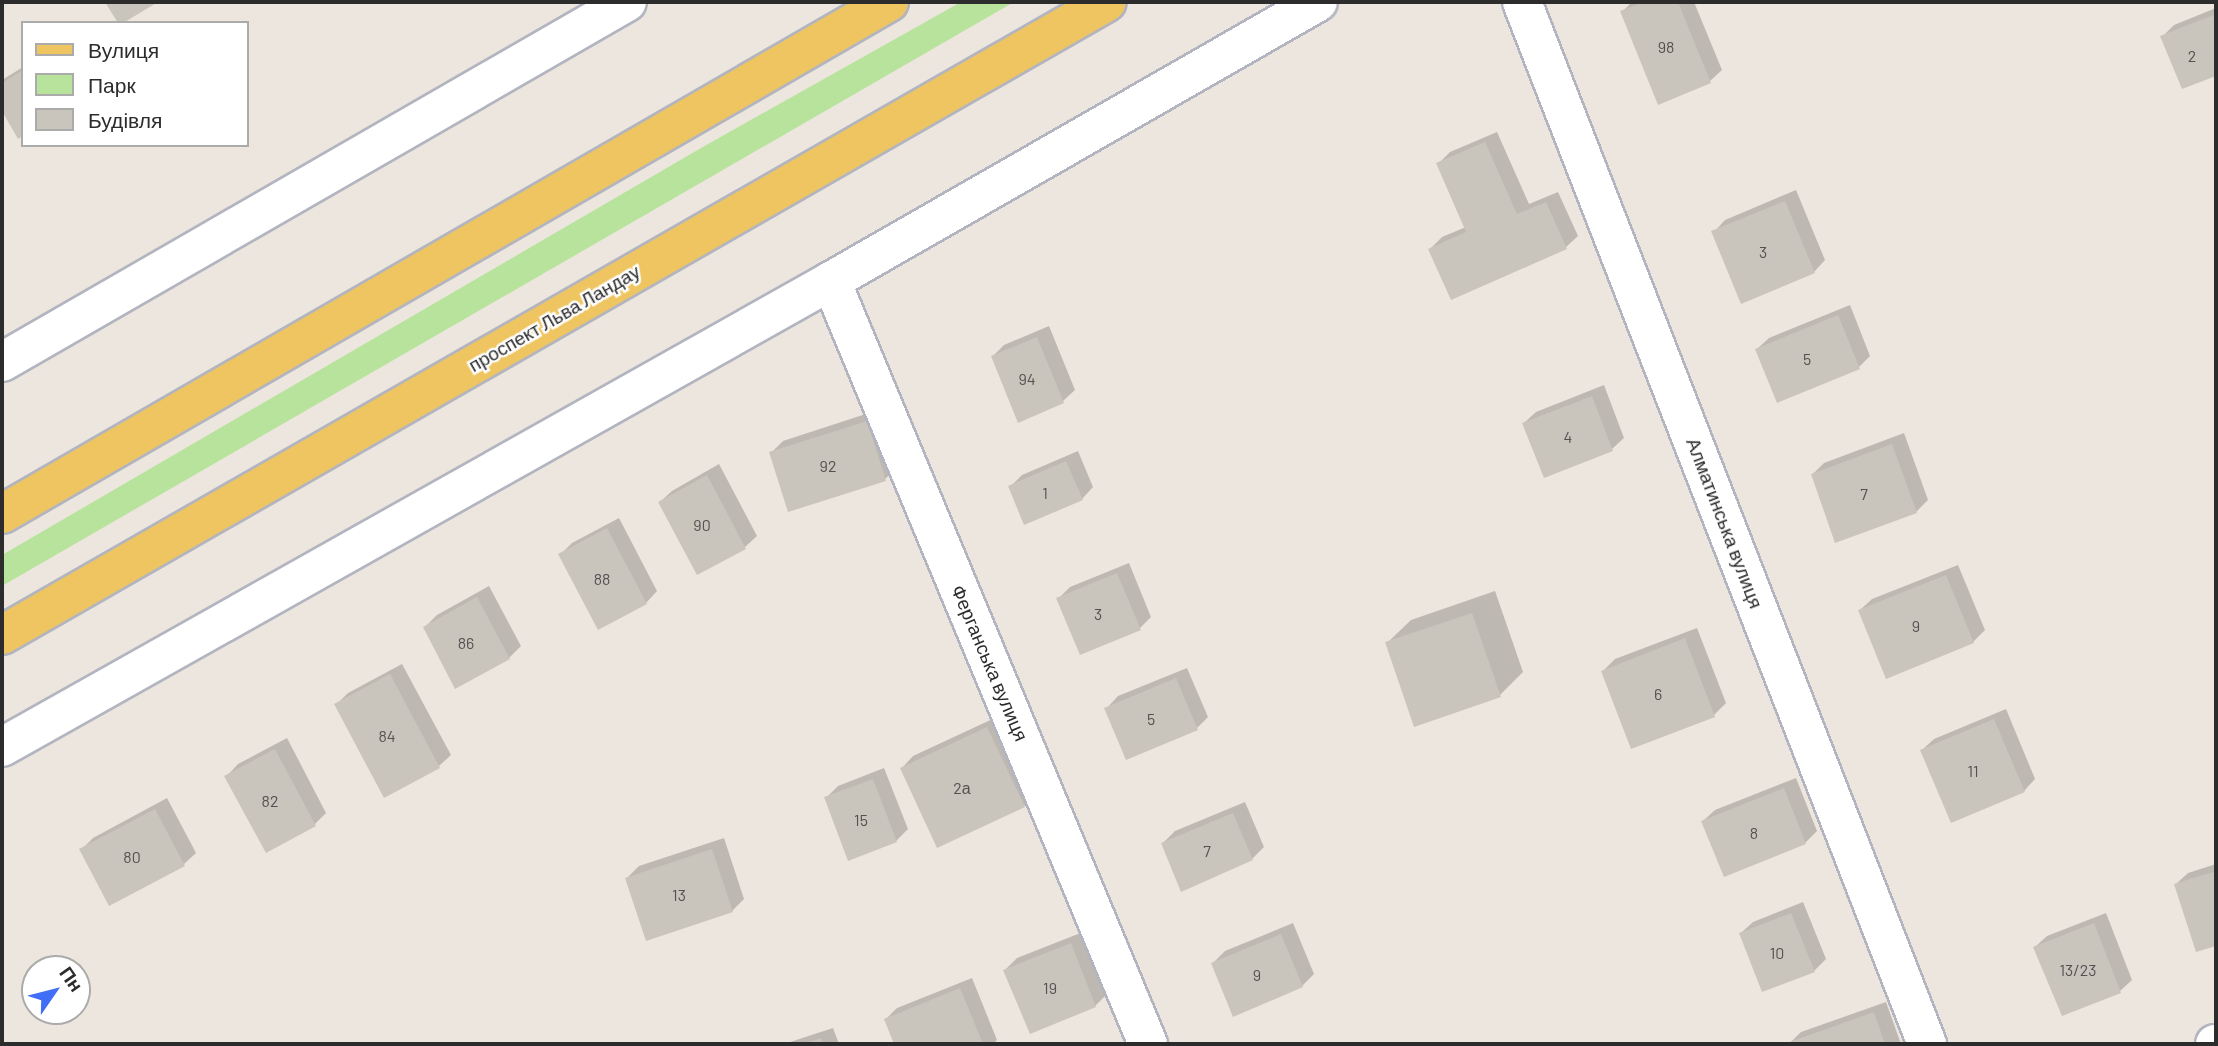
<!DOCTYPE html>
<html>
<head>
<meta charset="utf-8">
<style>
  body { margin:0 }
  #map { position:relative; width:2218px; height:1046px; overflow:hidden; background:#ede6de; font-family:Barlow,sans-serif }
  div>[style] { position:absolute }
  .green>* { inset:0; background:#b8e39c }
  .shadow>* { inset:0; background:#0003 }
  .building>* { inset:0; background:#c9c4bc }
  .roads { filter:drop-shadow(2px 0 #b2b5bf) drop-shadow(-2px 0 #b2b5bf) drop-shadow(0 2px #b2b5bf) drop-shadow(0 -2px #b2b5bf) }
  .minor>* { height:38px; margin:-19px; padding:0 19px; transform-origin:19px; border-radius:19px; background:#fff }
  .major>* { height:38px; margin:-19px; padding:0 19px; transform-origin:19px; border-radius:19px; background:#efc561 }
  span { translate:-50% -50%; white-space:nowrap; text-align:center; line-height:1.15; -webkit-text-stroke:5px #fff; paint-order:stroke }
  .number-label { font-size:16px; color:#535250 }
  .number-label span { -webkit-text-stroke-width:0 }
  .street-label { font-size:19px; color:#2c2c2c }
  .frame { position:absolute; inset:0; border:4px solid #2c2c2c; pointer-events:none }
  .legend { position:absolute; left:21px; top:21px; width:228px; height:126px; box-sizing:border-box; background:#fff; border:2px solid #ababab; margin:0; padding:9px 12px; list-style:none; font-size:21px; color:#2c2c2c }
  .legend li { display:flex; align-items:center; gap:14px; height:35px }
  .legend b { width:35px; border:2px solid #ababab }
  .north { position:absolute; left:21px; top:955px; width:70px; height:70px; box-sizing:border-box; background:#fff; border:2px solid #ababab; border-radius:50%; rotate:55deg; font-size:19px; font-weight:700; line-height:28px; text-align:center; color:#2c2c2c }
  .north::after { content:''; display:block; margin:auto; width:24px; height:32px; background:#416ef7; clip-path:polygon(50% 0,100% 100%,50% 72%,0 100%) }
</style>
</head>
<body>
<div id="map">
  <div class="green">
    <div style="clip-path:polygon(961px 2px,1014px 2px,2px 586px,2px 555px,701px 148px)"></div>
  </div>
  <div class="shadow">
    <div style="clip-path:polygon(1632px 2px,1694px 2px,1722px 70px,1710px 81px,1622px 12px)"></div>
    <div style="clip-path:polygon(2216px 8px,2216px 74px,2182px 87px,2162px 37px,2174px 25px)"></div>
    <div style="clip-path:polygon(23px 67px,23px 134px,19px 136px,2px 108px,2px 80px)"></div>
    <div style="clip-path:polygon(1497px 132px,1529px 204px,1558px 192px,1578px 236px,1566px 247px,1452px 298px,1430px 249px,1442px 237px,1466px 227px,1438px 164px,1450px 152px)"></div>
    <div style="clip-path:polygon(1796px 190px,1825px 260px,1814px 272px,1714px 232px,1725px 220px)"></div>
    <div style="clip-path:polygon(1850px 305px,1870px 356px,1859px 367px,1757px 349px,1769px 338px)"></div>
    <div style="clip-path:polygon(1049px 326px,1075px 390px,1063px 401px,993px 356px,1004px 345px)"></div>
    <div style="clip-path:polygon(1604px 385px,1624px 438px,1612px 449px,1545px 476px,1524px 423px,1536px 412px)"></div>
    <div style="clip-path:polygon(878px 410px,897px 468px,885px 479px,771px 453px,783px 441px)"></div>
    <div style="clip-path:polygon(1904px 433px,1928px 500px,1916px 512px,1813px 474px,1824px 463px)"></div>
    <div style="clip-path:polygon(1078px 451px,1093px 487px,1082px 499px,1010px 487px,1022px 475px)"></div>
    <div style="clip-path:polygon(719px 464px,757px 536px,745px 547px,698px 572px,660px 502px,672px 491px)"></div>
    <div style="clip-path:polygon(619px 518px,657px 591px,646px 603px,560px 555px,572px 543px)"></div>
    <div style="clip-path:polygon(1129px 563px,1151px 617px,1140px 628px,1058px 599px,1070px 587px)"></div>
    <div style="clip-path:polygon(1958px 565px,1985px 630px,1973px 642px,1860px 610px,1872px 599px)"></div>
    <div style="clip-path:polygon(489px 586px,521px 646px,509px 658px,425px 627px,437px 615px)"></div>
    <div style="clip-path:polygon(1495px 591px,1523px 672px,1500px 695px,1387px 643px,1411px 620px)"></div>
    <div style="clip-path:polygon(1697px 628px,1726px 703px,1714px 715px,1603px 671px,1615px 659px)"></div>
    <div style="clip-path:polygon(402px 664px,451px 755px,439px 766px,337px 704px,348px 693px)"></div>
    <div style="clip-path:polygon(1187px 668px,1208px 717px,1197px 728px,1107px 708px,1118px 696px)"></div>
    <div style="clip-path:polygon(2006px 709px,2035px 779px,2024px 791px,1922px 750px,1934px 739px)"></div>
    <div style="clip-path:polygon(999px 716px,1036px 794px,1024px 806px,902px 768px,913px 756px)"></div>
    <div style="clip-path:polygon(287px 738px,326px 813px,314px 825px,227px 776px,238px 764px)"></div>
    <div style="clip-path:polygon(884px 768px,908px 829px,896px 841px,826px 798px,838px 786px)"></div>
    <div style="clip-path:polygon(1796px 778px,1817px 831px,1805px 843px,1703px 821px,1715px 810px)"></div>
    <div style="clip-path:polygon(167px 798px,196px 853px,184px 864px,81px 850px,93px 838px)"></div>
    <div style="clip-path:polygon(1245px 802px,1264px 847px,1252px 859px,1163px 843px,1175px 831px)"></div>
    <div style="clip-path:polygon(724px 838px,744px 899px,732px 911px,627px 878px,639px 866px)"></div>
    <div style="clip-path:polygon(2216px 864px,2216px 944px,2197px 950px,2176px 884px,2188px 873px)"></div>
    <div style="clip-path:polygon(1803px 902px,1826px 959px,1814px 971px,1741px 933px,1753px 922px)"></div>
    <div style="clip-path:polygon(2106px 913px,2132px 980px,2120px 991px,2063px 1014px,2035px 947px,2047px 936px)"></div>
    <div style="clip-path:polygon(1293px 923px,1314px 974px,1302px 986px,1213px 963px,1225px 951px)"></div>
    <div style="clip-path:polygon(1083px 932px,1107px 994px,1095px 1006px,1005px 970px,1017px 958px)"></div>
    <div style="clip-path:polygon(972px 978px,997px 1040px,993px 1044px,896px 1044px,886px 1019px,897px 1008px)"></div>
    <div style="clip-path:polygon(1886px 1002px,1901px 1044px,1789px 1044px,1801px 1032px)"></div>
    <div style="clip-path:polygon(833px 1028px,839px 1044px,784px 1044px)"></div>
  </div>
  <div class="building">
    <div style="clip-path:polygon(105px 2px,158px 2px,123px 23px,118px 23px)"></div>
    <div style="clip-path:polygon(1644px 2px,1678px 2px,1711px 83px,1658px 105px,1620px 11px)"></div>
    <div style="clip-path:polygon(2216px 14px,2216px 76px,2182px 89px,2160px 36px)"></div>
    <div style="clip-path:polygon(23px 70px,23px 136px,18px 139px,2px 111px,2px 83px)"></div>
    <div style="clip-path:polygon(1485px 142px,1517px 214px,1546px 202px,1567px 249px,1451px 300px,1428px 249px,1466px 232px,1436px 163px)"></div>
    <div style="clip-path:polygon(1785px 201px,1815px 273px,1741px 304px,1711px 231px)"></div>
    <div style="clip-path:polygon(1838px 315px,1860px 369px,1777px 403px,1755px 349px)"></div>
    <div style="clip-path:polygon(1037px 337px,1064px 403px,1018px 423px,991px 356px)"></div>
    <div style="clip-path:polygon(1592px 396px,1613px 451px,1544px 478px,1522px 423px)"></div>
    <div style="clip-path:polygon(867px 421px,886px 481px,788px 512px,769px 452px)"></div>
    <div style="clip-path:polygon(1892px 444px,1917px 513px,1835px 543px,1811px 474px)"></div>
    <div style="clip-path:polygon(1066px 461px,1083px 500px,1024px 525px,1008px 486px)"></div>
    <div style="clip-path:polygon(707px 475px,746px 549px,697px 575px,658px 502px)"></div>
    <div style="clip-path:polygon(607px 528px,647px 604px,598px 630px,558px 554px)"></div>
    <div style="clip-path:polygon(1117px 573px,1141px 630px,1080px 655px,1056px 598px)"></div>
    <div style="clip-path:polygon(1946px 575px,1974px 643px,1886px 679px,1858px 610px)"></div>
    <div style="clip-path:polygon(477px 597px,510px 659px,455px 689px,423px 627px)"></div>
    <div style="clip-path:polygon(1472px 613px,1501px 697px,1414px 727px,1385px 642px)"></div>
    <div style="clip-path:polygon(1685px 638px,1715px 717px,1631px 749px,1601px 671px)"></div>
    <div style="clip-path:polygon(390px 674px,440px 768px,384px 798px,334px 704px)"></div>
    <div style="clip-path:polygon(1176px 678px,1198px 730px,1126px 760px,1104px 708px)"></div>
    <div style="clip-path:polygon(1994px 719px,2025px 792px,1951px 823px,1920px 750px)"></div>
    <div style="clip-path:polygon(987px 727px,1025px 807px,937px 848px,900px 768px)"></div>
    <div style="clip-path:polygon(275px 749px,316px 826px,266px 853px,224px 776px)"></div>
    <div style="clip-path:polygon(873px 779px,897px 842px,848px 861px,824px 797px)"></div>
    <div style="clip-path:polygon(1784px 788px,1806px 844px,1724px 877px,1701px 821px)"></div>
    <div style="clip-path:polygon(155px 809px,185px 866px,109px 906px,79px 849px)"></div>
    <div style="clip-path:polygon(1233px 813px,1253px 860px,1181px 892px,1161px 843px)"></div>
    <div style="clip-path:polygon(712px 849px,733px 912px,646px 941px,625px 878px)"></div>
    <div style="clip-path:polygon(2216px 871px,2216px 946px,2196px 952px,2174px 884px)"></div>
    <div style="clip-path:polygon(1791px 913px,1815px 972px,1762px 992px,1739px 933px)"></div>
    <div style="clip-path:polygon(2094px 923px,2121px 993px,2062px 1016px,2033px 947px)"></div>
    <div style="clip-path:polygon(1281px 934px,1303px 987px,1233px 1017px,1211px 963px)"></div>
    <div style="clip-path:polygon(1071px 943px,1096px 1007px,1030px 1034px,1003px 970px)"></div>
    <div style="clip-path:polygon(960px 988px,983px 1044px,894px 1044px,884px 1019px)"></div>
    <div style="clip-path:polygon(1874px 1012px,1885px 1044px,1784px 1044px)"></div>
    <div style="clip-path:polygon(821px 1038px,823px 1044px,804px 1044px)"></div>
  </div>
  <div class="roads">
    <div class="minor">
      <div style="left:1522px;top:2px;width:1118px;rotate:68.76deg"></div>
      <div style="left:831px;top:281px;width:826px;rotate:67.44deg"></div>
      <div style="left:2px;top:362px;width:721px;rotate:-29.94deg"></div>
      <div style="left:2px;top:747px;width:951px;rotate:-29.34deg"></div>
      <div style="left:831px;top:281px;width:561px;rotate:-29.81deg"></div>
      <div style="left:2215px;top:1044px;width:1px"></div>
    </div>
    <div class="major">
      <div style="left:2px;top:514px;width:1024px;rotate:-29.99deg"></div>
      <div style="left:2px;top:635px;width:1273px;rotate:-29.81deg"></div>
    </div>
  </div>
  <div class="number-label">
    <span style="left:1666px;top:47px">98</span>
    <span style="left:2192px;top:56px">2</span>
    <span style="left:1763px;top:252px">3</span>
    <span style="left:1807px;top:359px">5</span>
    <span style="left:1027px;top:379px">94</span>
    <span style="left:1568px;top:437px">4</span>
    <span style="left:828px;top:466px">92</span>
    <span style="left:1045px;top:493px">1</span>
    <span style="left:1864px;top:494px">7</span>
    <span style="left:702px;top:525px">90</span>
    <span style="left:602px;top:579px">88</span>
    <span style="left:1098px;top:614px">3</span>
    <span style="left:1916px;top:626px">9</span>
    <span style="left:466px;top:643px">86</span>
    <span style="left:1658px;top:694px">6</span>
    <span style="left:1151px;top:719px">5</span>
    <span style="left:387px;top:736px">84</span>
    <span style="left:1973px;top:771px">11</span>
    <span style="left:962px;top:788px">2а</span>
    <span style="left:270px;top:801px">82</span>
    <span style="left:861px;top:820px">15</span>
    <span style="left:1754px;top:833px">8</span>
    <span style="left:1207px;top:851px">7</span>
    <span style="left:132px;top:857px">80</span>
    <span style="left:679px;top:895px">13</span>
    <span style="left:1777px;top:953px">10</span>
    <span style="left:2078px;top:970px">13/23</span>
    <span style="left:1257px;top:975px">9</span>
    <span style="left:1050px;top:988px">19</span>
  </div>
  <div class="street-label">
    <span style="left:554px;top:318px;rotate:-30deg">проспект Льва Ландау</span>
    <span style="left:1725px;top:523px;rotate:69deg">Алматинська вулиця</span>
    <span style="left:990px;top:663px;rotate:67deg">Ферганська вулиця</span>
  </div>
  <div class="frame"></div>
  <ul class="legend">
  <li><b style="height:9px;background:#efc561"></b>Вулиця</li>
  <li><b style="height:19px;background:#b8e39c"></b>Парк</li>
  <li><b style="height:19px;background:#c9c4bc"></b>Будівля</li>
  </ul>
  <div class="north">Пн</div>
</div>
</body>
</html>
